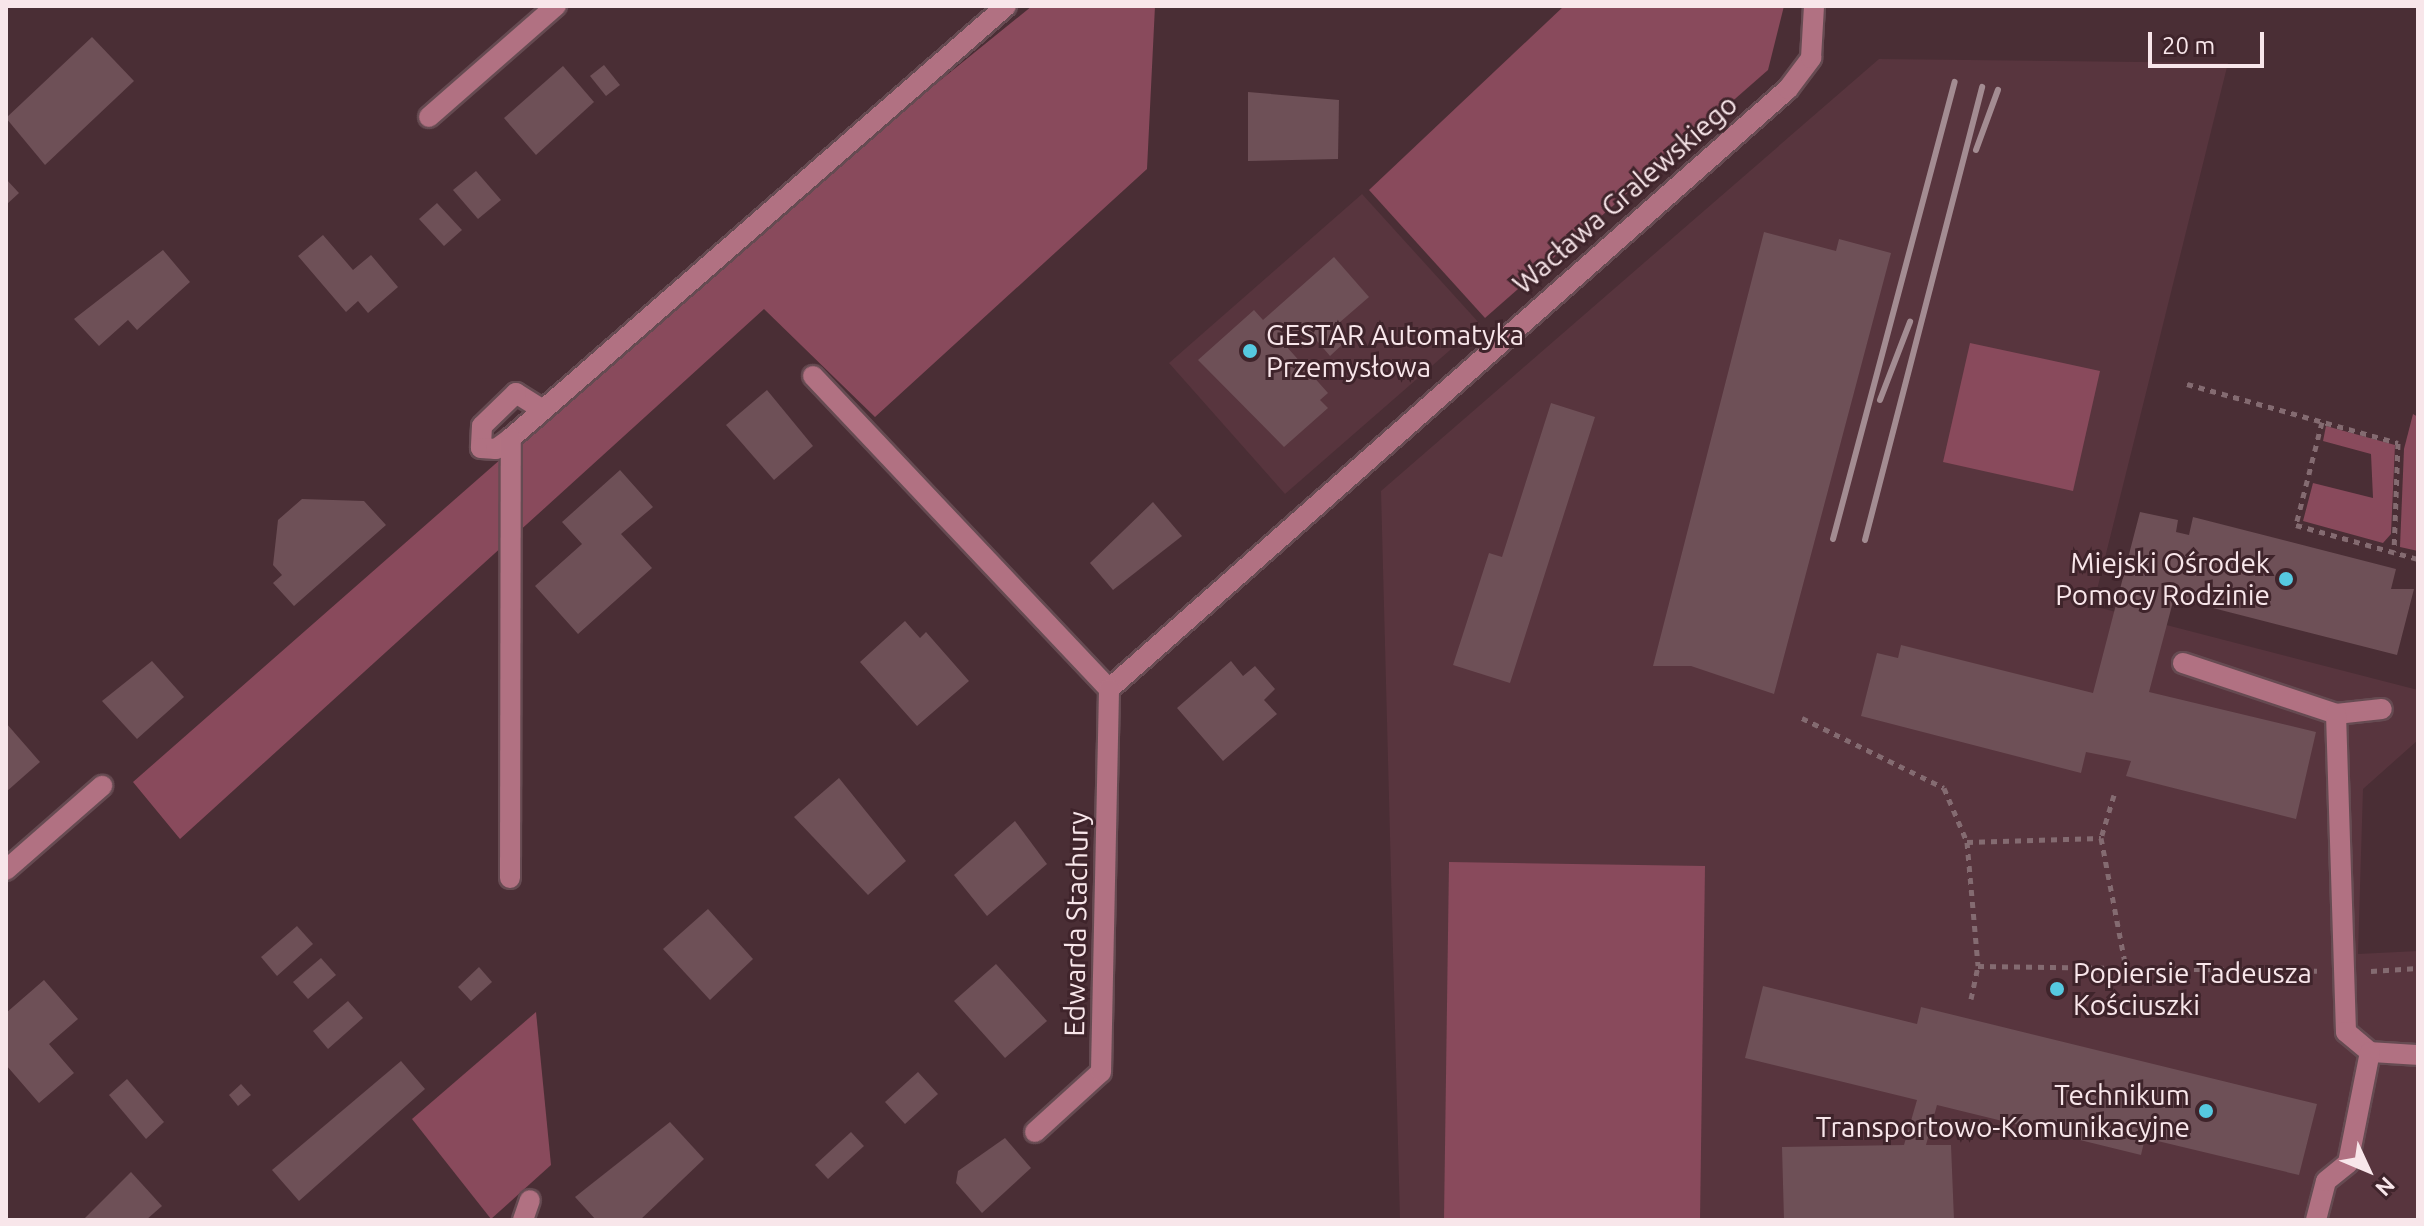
<!DOCTYPE html>
<html>
<head>
<meta charset="utf-8">
<style>
  body { margin:0 }
  #map { position:relative; width:2424px; height:1226px; overflow:hidden; background:#4a2e35; font-family:Ubuntu,sans-serif }
  div>[style] { position:absolute }
  .built>* { inset:0; background:#58353e }
  .green>* { inset:0; background:#894a5c }
  .building>* { inset:0; background:#6e5057 }
  .path>* { height:5px; margin-top:-2.5px; transform-origin:0; background:repeating-linear-gradient(90deg,#846b71 0 6px,transparent 0 12px) }
  .roads { filter:drop-shadow(2px 0 #664b52) drop-shadow(-2px 0 #664b52) drop-shadow(0 2px #664b52) drop-shadow(0 -2px #664b52) }
  .minor>* { height:20px; margin:-10px; padding:0 10px; transform-origin:10px; border-radius:10px; background:#b17182 }
  .rail>* { height:6px; margin:-3px; padding:0 3px; transform-origin:3px; border-radius:3px; background:#a38c92 }
  .dots>* { width:22px; height:22px; translate:-50% -50%; box-sizing:border-box; border:4px solid #3f242b; border-radius:50% }
  span { translate:-50% -50%; white-space:nowrap; text-align:center; line-height:1.15; -webkit-text-stroke:6px #3f242b; paint-order:stroke }
  .street-label { font-size:28px; color:#f8e6ea }
  .poi-label { font-size:28px; color:#f8e6ea }
  .left { translate:0 -50%; text-align:left }
  .right { translate:-100% -50%; text-align:right }
  .frame { position:absolute; inset:0; border:8px solid #f8e6ea; pointer-events:none }
  .north { position:absolute; left:2328px; top:1130px; width:80px; height:80px; -webkit-text-stroke:6px #3f242b; paint-order:stroke; rotate:134deg; font-size:22px; font-weight:700; line-height:32px; text-align:center; color:#f8e6ea }
  .north::after { content:''; display:block; margin:auto; width:28px; height:36px; background:#f8e6ea; clip-path:polygon(50% 0,100% 100%,50% 72%,0 100%) }
  .scale { position:absolute; left:2148px; top:32px; width:116px; height:36px; box-sizing:border-box; border:4px solid #f8e6ea; border-top:0; padding-left:10px; font-size:24px; line-height:28px; white-space:nowrap; color:#f8e6ea; -webkit-text-stroke:6px #3f242b; paint-order:stroke }
</style>
</head>
<body>
<div id="map">
  <div class="built">
    <div style="clip-path:polygon(1879px 59px,2228px 63px,2093px 606px,2418px 690px,2418px 740px,2363px 789px,2358px 954px,2418px 951px,2418px 1220px,1400px 1220px,1381px 491px)"></div>
    <div style="clip-path:polygon(1362px 194px,1480px 324px,1285px 494px,1169px 363px)"></div>
  </div>
  <div class="green">
    <div style="clip-path:polygon(1032px 6px,1155px 6px,1147px 169px,875px 417px,764px 309px,180px 839px,133px 782px,831px 169px)"></div>
    <div style="clip-path:polygon(1564px 6px,1784px 6px,1768px 70px,1485px 318px,1369px 190px)"></div>
    <div style="clip-path:polygon(1970px 343px,2100px 371px,2073px 491px,1943px 462px)"></div>
    <div style="clip-path:polygon(2413px 414px,2418px 417px,2418px 551px,2400px 547px,2404px 449px)"></div>
    <div style="clip-path:polygon(2326px 426px,2395px 445px,2391px 534px,2383px 543px,2303px 521px,2313px 483px,2373px 498px,2371px 454px,2323px 441px)"></div>
    <div style="clip-path:polygon(1449px 862px,1705px 866px,1700px 1220px,1444px 1220px)"></div>
    <div style="clip-path:polygon(536px 1012px,551px 1165px,491px 1219px,412px 1119px)"></div>
  </div>
  <div class="building">
    <div style="clip-path:polygon(92px 37px,134px 81px,45px 165px,6px 118px)"></div>
    <div style="clip-path:polygon(604px 65px,620px 85px,606px 96px,590px 76px)"></div>
    <div style="clip-path:polygon(563px 66px,594px 102px,536px 155px,504px 118px)"></div>
    <div style="clip-path:polygon(1248px 92px,1339px 100px,1338px 159px,1248px 161px)"></div>
    <div style="clip-path:polygon(476px 171px,501px 200px,478px 219px,453px 190px)"></div>
    <div style="clip-path:polygon(6px 179px,19px 193px,6px 205px)"></div>
    <div style="clip-path:polygon(437px 203px,462px 230px,444px 246px,419px 219px)"></div>
    <div style="clip-path:polygon(1764px 232px,1836px 251px,1839px 239px,1891px 253px,1774px 694px,1691px 666px,1653px 666px)"></div>
    <div style="clip-path:polygon(323px 235px,353px 270px,371px 255px,398px 287px,368px 313px,358px 301px,346px 312px,298px 256px)"></div>
    <div style="clip-path:polygon(163px 250px,190px 282px,137px 330px,128px 320px,99px 346px,74px 319px)"></div>
    <div style="clip-path:polygon(1334px 257px,1369px 297px,1332px 329px,1344px 343px,1330px 356px,1306px 328px,1286px 346px,1328px 393px,1320px 400px,1328px 408px,1284px 447px,1198px 360px,1254px 310px,1263px 320px)"></div>
    <div style="clip-path:polygon(767px 390px,813px 446px,774px 480px,726px 425px)"></div>
    <div style="clip-path:polygon(1551px 403px,1595px 417px,1510px 683px,1453px 665px,1489px 553px,1502px 557px)"></div>
    <div style="clip-path:polygon(620px 470px,653px 507px,621px 534px,652px 568px,578px 634px,535px 586px,582px 544px,562px 522px)"></div>
    <div style="clip-path:polygon(302px 499px,364px 501px,386px 525px,294px 606px,273px 583px,282px 575px,273px 565px,278px 520px)"></div>
    <div style="clip-path:polygon(1153px 502px,1182px 536px,1113px 590px,1090px 563px)"></div>
    <div style="clip-path:polygon(2140px 512px,2178px 520px,2176px 532px,2189px 535px,2193px 517px,2396px 569px,2391px 589px,2414px 589px,2397px 655px,2174px 598px,2149px 692px,2316px 732px,2296px 819px,2126px 776px,2131px 761px,2086px 752px,2081px 773px,1861px 716px,1877px 653px,1898px 658px,1901px 645px,2093px 693px)"></div>
    <div style="clip-path:polygon(905px 621px,920px 638px,926px 632px,969px 681px,917px 726px,860px 662px)"></div>
    <div style="clip-path:polygon(152px 661px,184px 697px,137px 739px,102px 701px)"></div>
    <div style="clip-path:polygon(1231px 661px,1243px 676px,1255px 666px,1275px 689px,1264px 700px,1277px 714px,1223px 761px,1177px 708px)"></div>
    <div style="clip-path:polygon(6px 723px,40px 762px,6px 792px)"></div>
    <div style="clip-path:polygon(839px 778px,906px 861px,868px 895px,794px 817px)"></div>
    <div style="clip-path:polygon(1015px 821px,1047px 864px,987px 916px,954px 875px)"></div>
    <div style="clip-path:polygon(708px 909px,753px 959px,710px 1000px,663px 949px)"></div>
    <div style="clip-path:polygon(297px 926px,313px 944px,277px 976px,261px 957px)"></div>
    <div style="clip-path:polygon(321px 958px,336px 975px,308px 999px,293px 982px)"></div>
    <div style="clip-path:polygon(996px 964px,1047px 1021px,1005px 1058px,954px 1001px)"></div>
    <div style="clip-path:polygon(479px 967px,492px 982px,471px 1001px,458px 987px)"></div>
    <div style="clip-path:polygon(44px 980px,78px 1019px,49px 1044px,74px 1073px,39px 1103px,6px 1065px,6px 1013px)"></div>
    <div style="clip-path:polygon(1763px 986px,1917px 1024px,1921px 1007px,2317px 1104px,2299px 1175px,2145px 1138px,2141px 1155px,1937px 1105px,1926px 1145px,1951px 1145px,1954px 1220px,1784px 1220px,1782px 1147px,1904px 1145px,1917px 1100px,1745px 1058px)"></div>
    <div style="clip-path:polygon(348px 1001px,363px 1018px,328px 1049px,313px 1031px)"></div>
    <div style="clip-path:polygon(401px 1061px,425px 1089px,299px 1201px,272px 1170px)"></div>
    <div style="clip-path:polygon(918px 1072px,938px 1094px,905px 1124px,885px 1102px)"></div>
    <div style="clip-path:polygon(127px 1079px,164px 1122px,146px 1139px,109px 1095px)"></div>
    <div style="clip-path:polygon(241px 1084px,251px 1095px,238px 1106px,229px 1095px)"></div>
    <div style="clip-path:polygon(670px 1122px,704px 1159px,640px 1220px,596px 1220px,575px 1197px)"></div>
    <div style="clip-path:polygon(851px 1132px,864px 1146px,828px 1179px,815px 1165px)"></div>
    <div style="clip-path:polygon(1005px 1138px,1031px 1168px,982px 1213px,956px 1183px,958px 1171px)"></div>
    <div style="clip-path:polygon(131px 1172px,162px 1206px,146px 1220px,83px 1220px)"></div>
  </div>
  <div class="path">
    <div style="left:2187px;top:384px;width:219px;rotate:15.6deg"></div>
    <div style="left:2398px;top:443px;width:109px;rotate:92.1deg"></div>
    <div style="left:2322px;top:422px;width:106px;rotate:104.2deg"></div>
    <div style="left:2296px;top:525px;width:127px;rotate:15.6deg"></div>
    <div style="left:1802px;top:718px;width:158px;rotate:26.2deg"></div>
    <div style="left:1944px;top:788px;width:59px;rotate:66.9deg"></div>
    <div style="left:1967px;top:842px;width:134px;rotate:-1.7deg"></div>
    <div style="left:2114px;top:795px;width:45px;rotate:106.8deg"></div>
    <div style="left:2101px;top:838px;width:127px;rotate:79.1deg"></div>
    <div style="left:1967px;top:842px;width:124px;rotate:84.9deg"></div>
    <div style="left:2371px;top:971px;width:47px;rotate:-3.7deg"></div>
    <div style="left:1971px;top:999px;width:34px;rotate:-78deg"></div>
    <div style="left:1978px;top:966px;width:339px;rotate:0.8deg"></div>
  </div>
  <div class="roads">
    <div class="minor">
      <div style="left:429px;top:117px;width:169px;rotate:-41.2deg"></div>
      <div style="left:813px;top:376px;width:431px;rotate:46.6deg"></div>
      <div style="left:543px;top:410px;width:32px;rotate:-148deg"></div>
      <div style="left:516px;top:393px;width:47px;rotate:135.9deg"></div>
      <div style="left:482px;top:426px;width:22px;rotate:93deg"></div>
      <div style="left:481px;top:448px;width:15px;rotate:4deg"></div>
      <div style="left:496px;top:449px;width:19px;rotate:-36deg"></div>
      <div style="left:511px;top:438px;width:657px;rotate:-41.11deg"></div>
      <div style="left:2183px;top:663px;width:161px;rotate:18.4deg"></div>
      <div style="left:2336px;top:714px;width:46px;rotate:-6.2deg"></div>
      <div style="left:1109px;top:689px;width:906px;rotate:-41.47deg"></div>
      <div style="left:1788px;top:89px;width:39px;rotate:-53deg"></div>
      <div style="left:1811px;top:58px;width:52px;rotate:-86.7deg"></div>
      <div style="left:2336px;top:714px;width:318px;rotate:88.2deg"></div>
      <div style="left:2346px;top:1032px;width:31px;rotate:40deg"></div>
      <div style="left:2370px;top:1052px;width:48px;rotate:3.6deg"></div>
      <div style="left:6px;top:870px;width:128px;rotate:-41.2deg"></div>
      <div style="left:510px;top:878px;width:440px;rotate:-89.9deg"></div>
      <div style="left:1035px;top:1132px;width:89px;rotate:-42.3deg"></div>
      <div style="left:1101px;top:1072px;width:383px;rotate:-88.8deg"></div>
      <div style="left:523px;top:1220px;width:21px;rotate:-71deg"></div>
      <div style="left:2316px;top:1220px;width:40px;rotate:-75.6deg"></div>
      <div style="left:2326px;top:1181px;width:28px;rotate:-39deg"></div>
      <div style="left:2348px;top:1163px;width:113px;rotate:-78.8deg"></div>
    </div>
  </div>
  <div class="rail">
    <div style="left:1976px;top:150px;width:64px;rotate:-69.9deg"></div>
    <div style="left:1880px;top:400px;width:84px;rotate:-69deg"></div>
    <div style="left:1833px;top:539px;width:473px;rotate:-75.1deg"></div>
    <div style="left:1865px;top:540px;width:468px;rotate:-75.5deg"></div>
  </div>
  <div class="dots">
    <div style="left:1250px;top:351px;background:#56c9e0"></div>
    <div style="left:2286px;top:579px;background:#56c9e0"></div>
    <div style="left:2057px;top:989px;background:#56c9e0"></div>
    <div style="left:2206px;top:1111px;background:#56c9e0"></div>
  </div>
  <div class="street-label">
    <span style="left:1625px;top:194px;rotate:-41deg">Wacława Gralewskiego</span>
    <span style="left:1076px;top:924px;rotate:-89deg">Edwarda Stachury</span>
  </div>
  <div class="poi-label">
    <span class="left" style="left:1266px;top:351px">GESTAR Automatyka<br>Przemysłowa</span>
    <span class="right" style="left:2270px;top:579px">Miejski Ośrodek<br>Pomocy Rodzinie</span>
    <span class="left" style="left:2073px;top:989px">Popiersie Tadeusza<br>Kościuszki</span>
    <span class="right" style="left:2190px;top:1111px">Technikum<br>Transportowo-Komunikacyjne</span>
  </div>
  <div class="frame"></div>
  <div class="north">N</div>
  <div class="scale">20 m</div>
</div>
</body>
</html>
